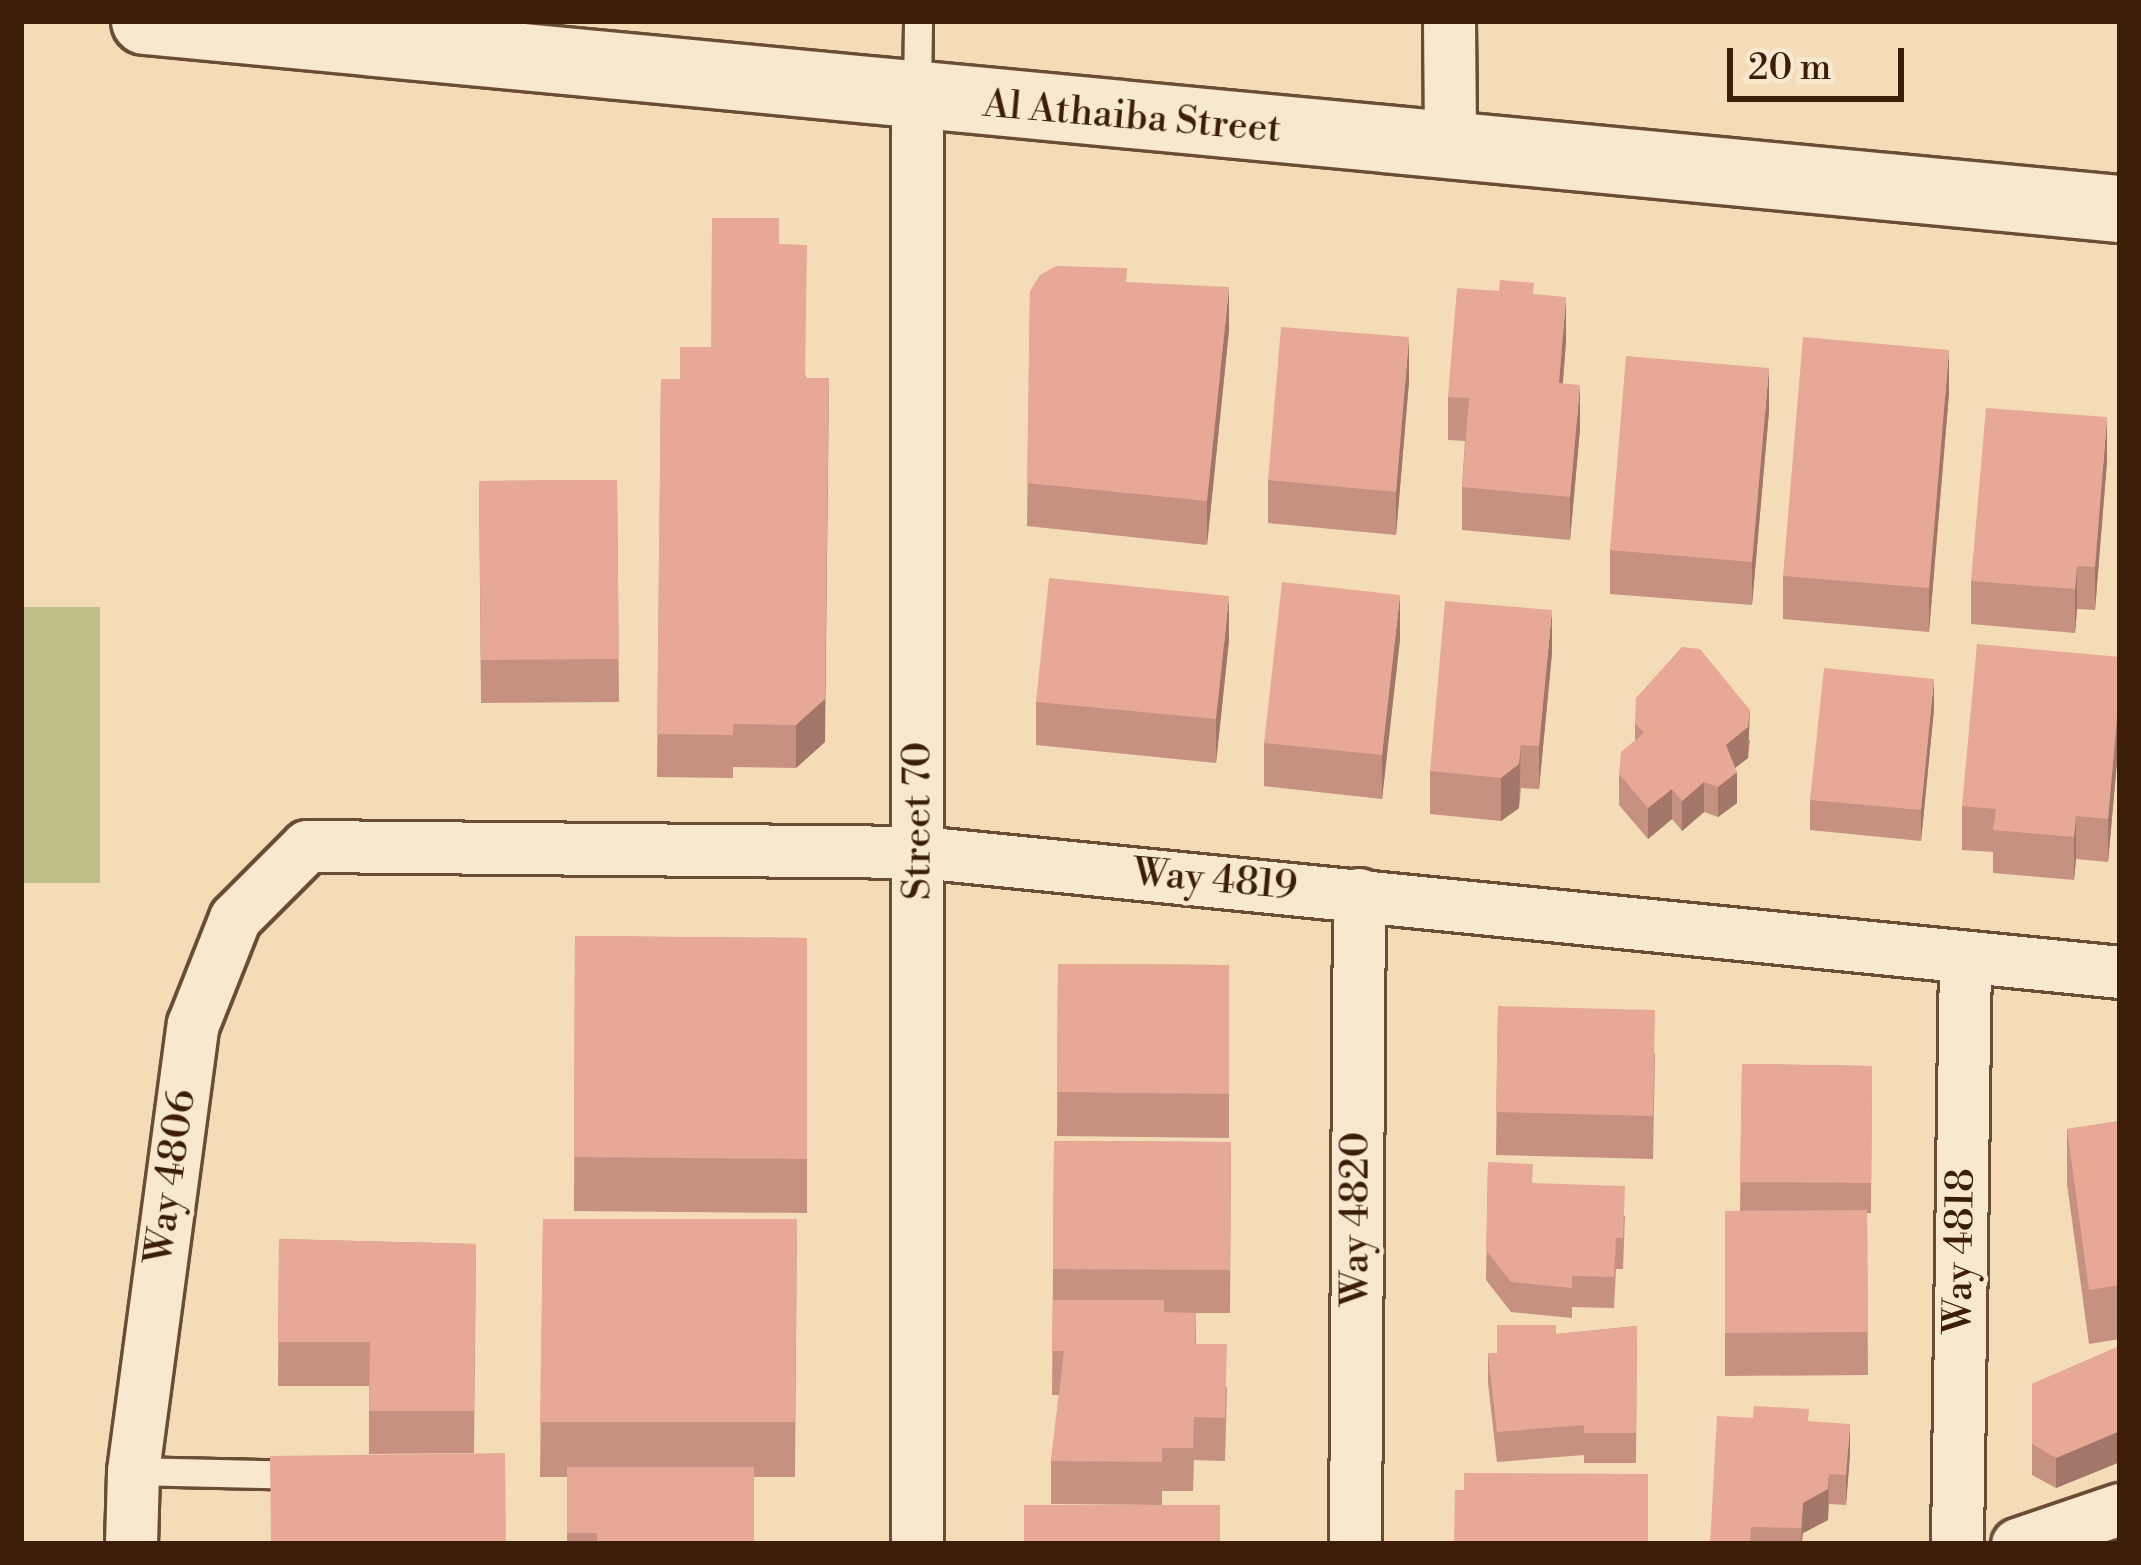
<!DOCTYPE html>
<html>
<head>
<meta charset="utf-8">
<style>
  body { margin:0 }
  #map { position:relative; width:2141px; height:1565px; overflow:hidden; background:#f4dcb7; font-family:"Libre Bodoni",serif }
  div>[style] { position:absolute }
  .green>* { inset:0; background:#bfbf8c }
  .roads { filter:drop-shadow(3px 0 #6a4d34) drop-shadow(-3px 0 #6a4d34) drop-shadow(0 3px #6a4d34) drop-shadow(0 -3px #6a4d34) }
  .lane>* { height:27px; margin:-13.5px; padding:0 13.5px; transform-origin:13.5px; border-radius:13.5px; background:#f8e8d0 }
  .street>* { height:51px; margin:-25.5px; padding:0 25.5px; transform-origin:25.5px; border-radius:25.5px; background:#f8e8d0 }
  .secondary>* { height:66px; margin:-33px; padding:0 33px; transform-origin:33px; border-radius:33px; background:#f8e8d0 }
  .wall>* { inset:0; background:#c79181 }
  .shaded-wall>* { inset:0; background:#a27669 }
  .building>* { inset:0; background:#e7a996 }
  span { translate:-50% -50%; white-space:nowrap; text-align:center; line-height:1.15; -webkit-text-stroke:9px #f8e8d0; paint-order:stroke }
  .street-label { font-size:39px; color:#3c1d08 }
  .frame { position:absolute; inset:0; border:24px solid #3c1d08; pointer-events:none }
  .scale { position:absolute; left:1727px; top:48px; width:177px; height:54px; box-sizing:border-box; border:6px solid #3c1d08; border-top:0; padding-left:15px; font-size:36px; line-height:42px; white-space:nowrap; color:#3c1d08; -webkit-text-stroke:9px #f8e8d0; paint-order:stroke }
</style>
</head>
<body>
<div id="map">
  <div class="green">
    <div style="clip-path:polygon(21px 607px,100px 607px,100px 883px,21px 883px)"></div>
  </div>
  <div class="roads">
    <div class="lane">
      <div style="left:917px;top:95px;width:74px;rotate:-89.2deg"></div>
      <div style="left:133px;top:1471px;width:170px;rotate:1.3deg"></div>
    </div>
    <div class="street">
      <div style="left:1449px;top:21px;width:127px;rotate:89.5deg"></div>
      <div style="left:917px;top:97px;width:1447px;rotate:90deg"></div>
      <div style="left:131px;top:1544px;width:73px;rotate:-88.4deg"></div>
      <div style="left:133px;top:1471px;width:451px;rotate:-82.4deg"></div>
      <div style="left:193px;top:1024px;width:114px;rotate:-68.4deg"></div>
      <div style="left:235px;top:918px;width:102px;rotate:-45deg"></div>
      <div style="left:307px;top:846px;width:613px;rotate:0.56deg"></div>
      <div style="left:920px;top:852px;width:1206px;rotate:5.71deg"></div>
      <div style="left:1355px;top:1544px;width:650px;rotate:-89.65deg"></div>
      <div style="left:1957px;top:1544px;width:586px;rotate:-89.22deg"></div>
      <div style="left:2017px;top:1544px;width:109px;rotate:-18.8deg"></div>
    </div>
    <div class="secondary">
      <div style="left:145px;top:21px;width:1984px;rotate:5.44deg"></div>
    </div>
  </div>
  <div class="wall">
    <div style="clip-path:polygon(779px 244px,806px 378px,825px 742px,796px 768px,733px 767px,733px 778px,657px 777px,661px 379px,680px 379px,711px 347px)"></div>
    <div style="clip-path:polygon(1127px 282px,1229px 330px,1207px 545px,1027px 526px,1030px 291px)"></div>
    <div style="clip-path:polygon(1534px 294px,1566px 341px,1563px 384px,1580px 429px,1570px 540px,1462px 530px,1462px 487px,1465px 441px,1448px 440px,1448px 397px)"></div>
    <div style="clip-path:polygon(1409px 381px,1396px 535px,1268px 523px,1268px 480px)"></div>
    <div style="clip-path:polygon(1949px 393px,1929px 632px,1783px 619px,1783px 576px)"></div>
    <div style="clip-path:polygon(1769px 411px,1752px 605px,1610px 594px,1610px 550px)"></div>
    <div style="clip-path:polygon(2107px 461px,2095px 610px,2077px 609px,2075px 633px,1971px 624px,1971px 581px)"></div>
    <div style="clip-path:polygon(617px 480px,619px 702px,481px 703px,479px 481px)"></div>
    <div style="clip-path:polygon(1400px 639px,1382px 799px,1264px 786px,1264px 743px)"></div>
    <div style="clip-path:polygon(1229px 640px,1216px 763px,1036px 745px,1036px 702px)"></div>
    <div style="clip-path:polygon(1552px 653px,1539px 789px,1521px 788px,1519px 808px,1501px 821px,1430px 814px,1430px 771px)"></div>
    <div style="clip-path:polygon(2120px 657px,2120px 728px,2108px 862px,2076px 859px,2074px 880px,1993px 873px,1993px 852px,1962px 850px,1962px 806px)"></div>
    <div style="clip-path:polygon(1934px 709px,1921px 841px,1810px 830px,1810px 800px)"></div>
    <div style="clip-path:polygon(1635px 723px,1750px 740px,1748px 758px,1735px 768px,1737px 803px,1718px 817px,1704px 812px,1682px 831px,1672px 819px,1648px 839px,1619px 805px,1619px 774px,1635px 741px)"></div>
    <div style="clip-path:polygon(575px 936px,807px 938px,807px 1213px,574px 1211px)"></div>
    <div style="clip-path:polygon(1058px 964px,1229px 965px,1229px 1138px,1057px 1136px)"></div>
    <div style="clip-path:polygon(1498px 1006px,1655px 1054px,1653px 1159px,1496px 1155px)"></div>
    <div style="clip-path:polygon(1742px 1064px,1872px 1066px,1871px 1213px,1867px 1213px,1868px 1375px,1725px 1376px,1725px 1211px,1740px 1211px)"></div>
    <div style="clip-path:polygon(2120px 1121px,2120px 1339px,2089px 1344px,2067px 1184px,2067px 1129px)"></div>
    <div style="clip-path:polygon(1054px 1141px,1231px 1142px,1230px 1313px,1196px 1313px,1196px 1344px,1227px 1388px,1225px 1461px,1194px 1460px,1193px 1491px,1162px 1491px,1162px 1505px,1051px 1504px,1051px 1461px,1059px 1395px,1052px 1395px)"></div>
    <div style="clip-path:polygon(1488px 1162px,1533px 1183px,1625px 1216px,1623px 1269px,1616px 1269px,1614px 1308px,1572px 1307px,1572px 1318px,1511px 1312px,1486px 1280px)"></div>
    <div style="clip-path:polygon(543px 1219px,797px 1219px,795px 1477px,754px 1477px,754px 1544px,567px 1544px,567px 1477px,540px 1477px)"></div>
    <div style="clip-path:polygon(279px 1239px,476px 1244px,474px 1453px,369px 1454px,369px 1386px,278px 1386px)"></div>
    <div style="clip-path:polygon(1637px 1326px,1636px 1463px,1584px 1463px,1584px 1455px,1497px 1462px,1488px 1383px,1488px 1353px,1497px 1353px,1556px 1334px)"></div>
    <div style="clip-path:polygon(2120px 1346px,2120px 1462px,2056px 1488px,2032px 1475px,2032px 1384px)"></div>
    <div style="clip-path:polygon(1809px 1421px,1850px 1454px,1846px 1505px,1829px 1504px,1828px 1520px,1803px 1533px,1802px 1544px,1710px 1544px)"></div>
  </div>
  <div class="shaded-wall">
    <div style="clip-path:polygon(1229px 287px,1229px 330px,1207px 545px,1207px 501px)"></div>
    <div style="clip-path:polygon(1566px 297px,1566px 341px,1559px 427px,1559px 383px)"></div>
    <div style="clip-path:polygon(1409px 337px,1409px 381px,1396px 535px,1396px 492px)"></div>
    <div style="clip-path:polygon(1949px 350px,1949px 393px,1929px 632px,1929px 588px)"></div>
    <div style="clip-path:polygon(1769px 368px,1769px 411px,1752px 605px,1752px 562px)"></div>
    <div style="clip-path:polygon(829px 378px,825px 742px,796px 768px,796px 725px)"></div>
    <div style="clip-path:polygon(1580px 385px,1580px 429px,1570px 540px,1570px 497px)"></div>
    <div style="clip-path:polygon(2107px 417px,2107px 461px,2095px 610px,2095px 567px)"></div>
    <div style="clip-path:polygon(2077px 566px,2077px 609px,2075px 633px,2075px 589px)"></div>
    <div style="clip-path:polygon(1400px 595px,1400px 639px,1382px 799px,1382px 755px)"></div>
    <div style="clip-path:polygon(1229px 596px,1229px 640px,1216px 763px,1216px 719px)"></div>
    <div style="clip-path:polygon(1552px 610px,1552px 653px,1539px 789px,1539px 746px)"></div>
    <div style="clip-path:polygon(1934px 679px,1934px 709px,1921px 841px,1921px 810px)"></div>
    <div style="clip-path:polygon(2120px 684px,2120px 728px,2108px 862px,2108px 819px)"></div>
    <div style="clip-path:polygon(1750px 710px,1748px 758px,1726px 775px,1726px 745px)"></div>
    <div style="clip-path:polygon(1521px 745px,1519px 808px,1501px 821px,1501px 778px)"></div>
    <div style="clip-path:polygon(1737px 772px,1737px 803px,1718px 817px,1718px 787px)"></div>
    <div style="clip-path:polygon(1704px 782px,1704px 812px,1682px 831px,1682px 801px)"></div>
    <div style="clip-path:polygon(1672px 789px,1672px 819px,1648px 839px,1648px 808px)"></div>
    <div style="clip-path:polygon(2076px 816px,2076px 859px,2074px 880px,2074px 837px)"></div>
    <div style="clip-path:polygon(1850px 1424px,1850px 1454px,1846px 1505px,1846px 1475px)"></div>
    <div style="clip-path:polygon(2120px 1431px,2120px 1462px,2056px 1488px,2056px 1458px)"></div>
    <div style="clip-path:polygon(1829px 1474px,1828px 1520px,1803px 1533px,1801px 1544px,1803px 1503px)"></div>
  </div>
  <div class="building">
    <div style="clip-path:polygon(712px 218px,779px 218px,779px 244px,807px 245px,805px 378px,829px 378px,825px 699px,796px 725px,733px 724px,733px 735px,657px 734px,661px 379px,680px 379px,680px 347px,711px 347px)"></div>
    <div style="clip-path:polygon(1056px 266px,1127px 268px,1126px 282px,1229px 287px,1207px 501px,1027px 483px,1030px 291px,1040px 275px)"></div>
    <div style="clip-path:polygon(1500px 280px,1534px 283px,1533px 294px,1566px 297px,1559px 383px,1580px 385px,1570px 497px,1462px 487px,1469px 398px,1448px 397px,1457px 288px,1499px 291px)"></div>
    <div style="clip-path:polygon(1281px 327px,1409px 337px,1396px 492px,1268px 480px)"></div>
    <div style="clip-path:polygon(1803px 337px,1949px 350px,1929px 588px,1783px 576px)"></div>
    <div style="clip-path:polygon(1626px 356px,1769px 368px,1752px 562px,1610px 550px)"></div>
    <div style="clip-path:polygon(1986px 408px,2107px 417px,2095px 567px,2077px 566px,2075px 589px,1971px 581px)"></div>
    <div style="clip-path:polygon(617px 480px,619px 659px,481px 660px,479px 481px)"></div>
    <div style="clip-path:polygon(1049px 578px,1229px 596px,1216px 719px,1036px 702px)"></div>
    <div style="clip-path:polygon(1282px 582px,1400px 595px,1382px 755px,1264px 743px)"></div>
    <div style="clip-path:polygon(1445px 601px,1552px 610px,1539px 746px,1521px 745px,1519px 764px,1501px 778px,1430px 771px)"></div>
    <div style="clip-path:polygon(1977px 644px,2120px 657px,2120px 684px,2108px 819px,2076px 816px,2074px 837px,1993px 830px,1996px 809px,1962px 806px)"></div>
    <div style="clip-path:polygon(1682px 647px,1700px 649px,1750px 710px,1748px 727px,1726px 745px,1737px 772px,1718px 787px,1704px 782px,1682px 801px,1672px 789px,1648px 808px,1619px 774px,1621px 752px,1644px 733px,1635px 723px,1636px 698px)"></div>
    <div style="clip-path:polygon(1824px 668px,1934px 679px,1921px 810px,1810px 800px)"></div>
    <div style="clip-path:polygon(575px 936px,807px 938px,807px 1159px,574px 1157px)"></div>
    <div style="clip-path:polygon(1058px 964px,1229px 965px,1229px 1094px,1057px 1092px)"></div>
    <div style="clip-path:polygon(1498px 1006px,1655px 1010px,1653px 1116px,1496px 1112px)"></div>
    <div style="clip-path:polygon(1742px 1064px,1872px 1066px,1871px 1183px,1740px 1182px)"></div>
    <div style="clip-path:polygon(2120px 1121px,2120px 1285px,2089px 1290px,2067px 1129px)"></div>
    <div style="clip-path:polygon(1054px 1141px,1231px 1142px,1230px 1270px,1053px 1269px)"></div>
    <div style="clip-path:polygon(1488px 1162px,1533px 1164px,1532px 1183px,1625px 1186px,1623px 1238px,1616px 1238px,1614px 1277px,1572px 1276px,1572px 1288px,1511px 1282px,1486px 1250px)"></div>
    <div style="clip-path:polygon(1867px 1210px,1868px 1332px,1725px 1333px,1725px 1211px)"></div>
    <div style="clip-path:polygon(543px 1219px,797px 1219px,795px 1422px,540px 1422px)"></div>
    <div style="clip-path:polygon(279px 1239px,476px 1244px,474px 1411px,369px 1411px,370px 1342px,278px 1342px)"></div>
    <div style="clip-path:polygon(1053px 1300px,1164px 1300px,1164px 1312px,1196px 1313px,1195px 1344px,1227px 1344px,1225px 1418px,1194px 1417px,1193px 1448px,1162px 1448px,1162px 1462px,1051px 1461px,1064px 1351px,1052px 1351px)"></div>
    <div style="clip-path:polygon(1497px 1325px,1556px 1325px,1556px 1334px,1637px 1326px,1636px 1433px,1584px 1433px,1584px 1425px,1497px 1432px,1488px 1353px,1497px 1353px)"></div>
    <div style="clip-path:polygon(2120px 1346px,2120px 1431px,2056px 1458px,2032px 1444px,2032px 1384px)"></div>
    <div style="clip-path:polygon(1754px 1406px,1809px 1409px,1808px 1421px,1850px 1424px,1846px 1475px,1829px 1474px,1828px 1489px,1803px 1503px,1801px 1528px,1751px 1527px,1750px 1544px,1710px 1544px,1717px 1416px,1753px 1418px)"></div>
    <div style="clip-path:polygon(505px 1453px,506px 1544px,271px 1544px,270px 1456px)"></div>
    <div style="clip-path:polygon(567px 1467px,754px 1467px,754px 1544px,597px 1544px,597px 1533px,567px 1533px)"></div>
    <div style="clip-path:polygon(1464px 1473px,1648px 1474px,1648px 1544px,1454px 1544px,1455px 1490px,1464px 1490px)"></div>
    <div style="clip-path:polygon(1024px 1505px,1220px 1505px,1220px 1544px,1024px 1544px)"></div>
  </div>
  <div class="street-label">
    <span style="left:1132px;top:118px;rotate:5deg">Al Athaiba Street</span>
    <span style="left:919px;top:821px;rotate:-90deg">Street 70</span>
    <span style="left:1215px;top:881px;rotate:5deg">Way 4819</span>
    <span style="left:172px;top:1177px;rotate:-82deg">Way 4806</span>
    <span style="left:1357px;top:1219px;rotate:-90deg">Way 4820</span>
    <span style="left:1961px;top:1251px;rotate:-89deg">Way 4818</span>
  </div>
  <div class="frame"></div>
  <div class="scale">20 m</div>
</div>
</body>
</html>
